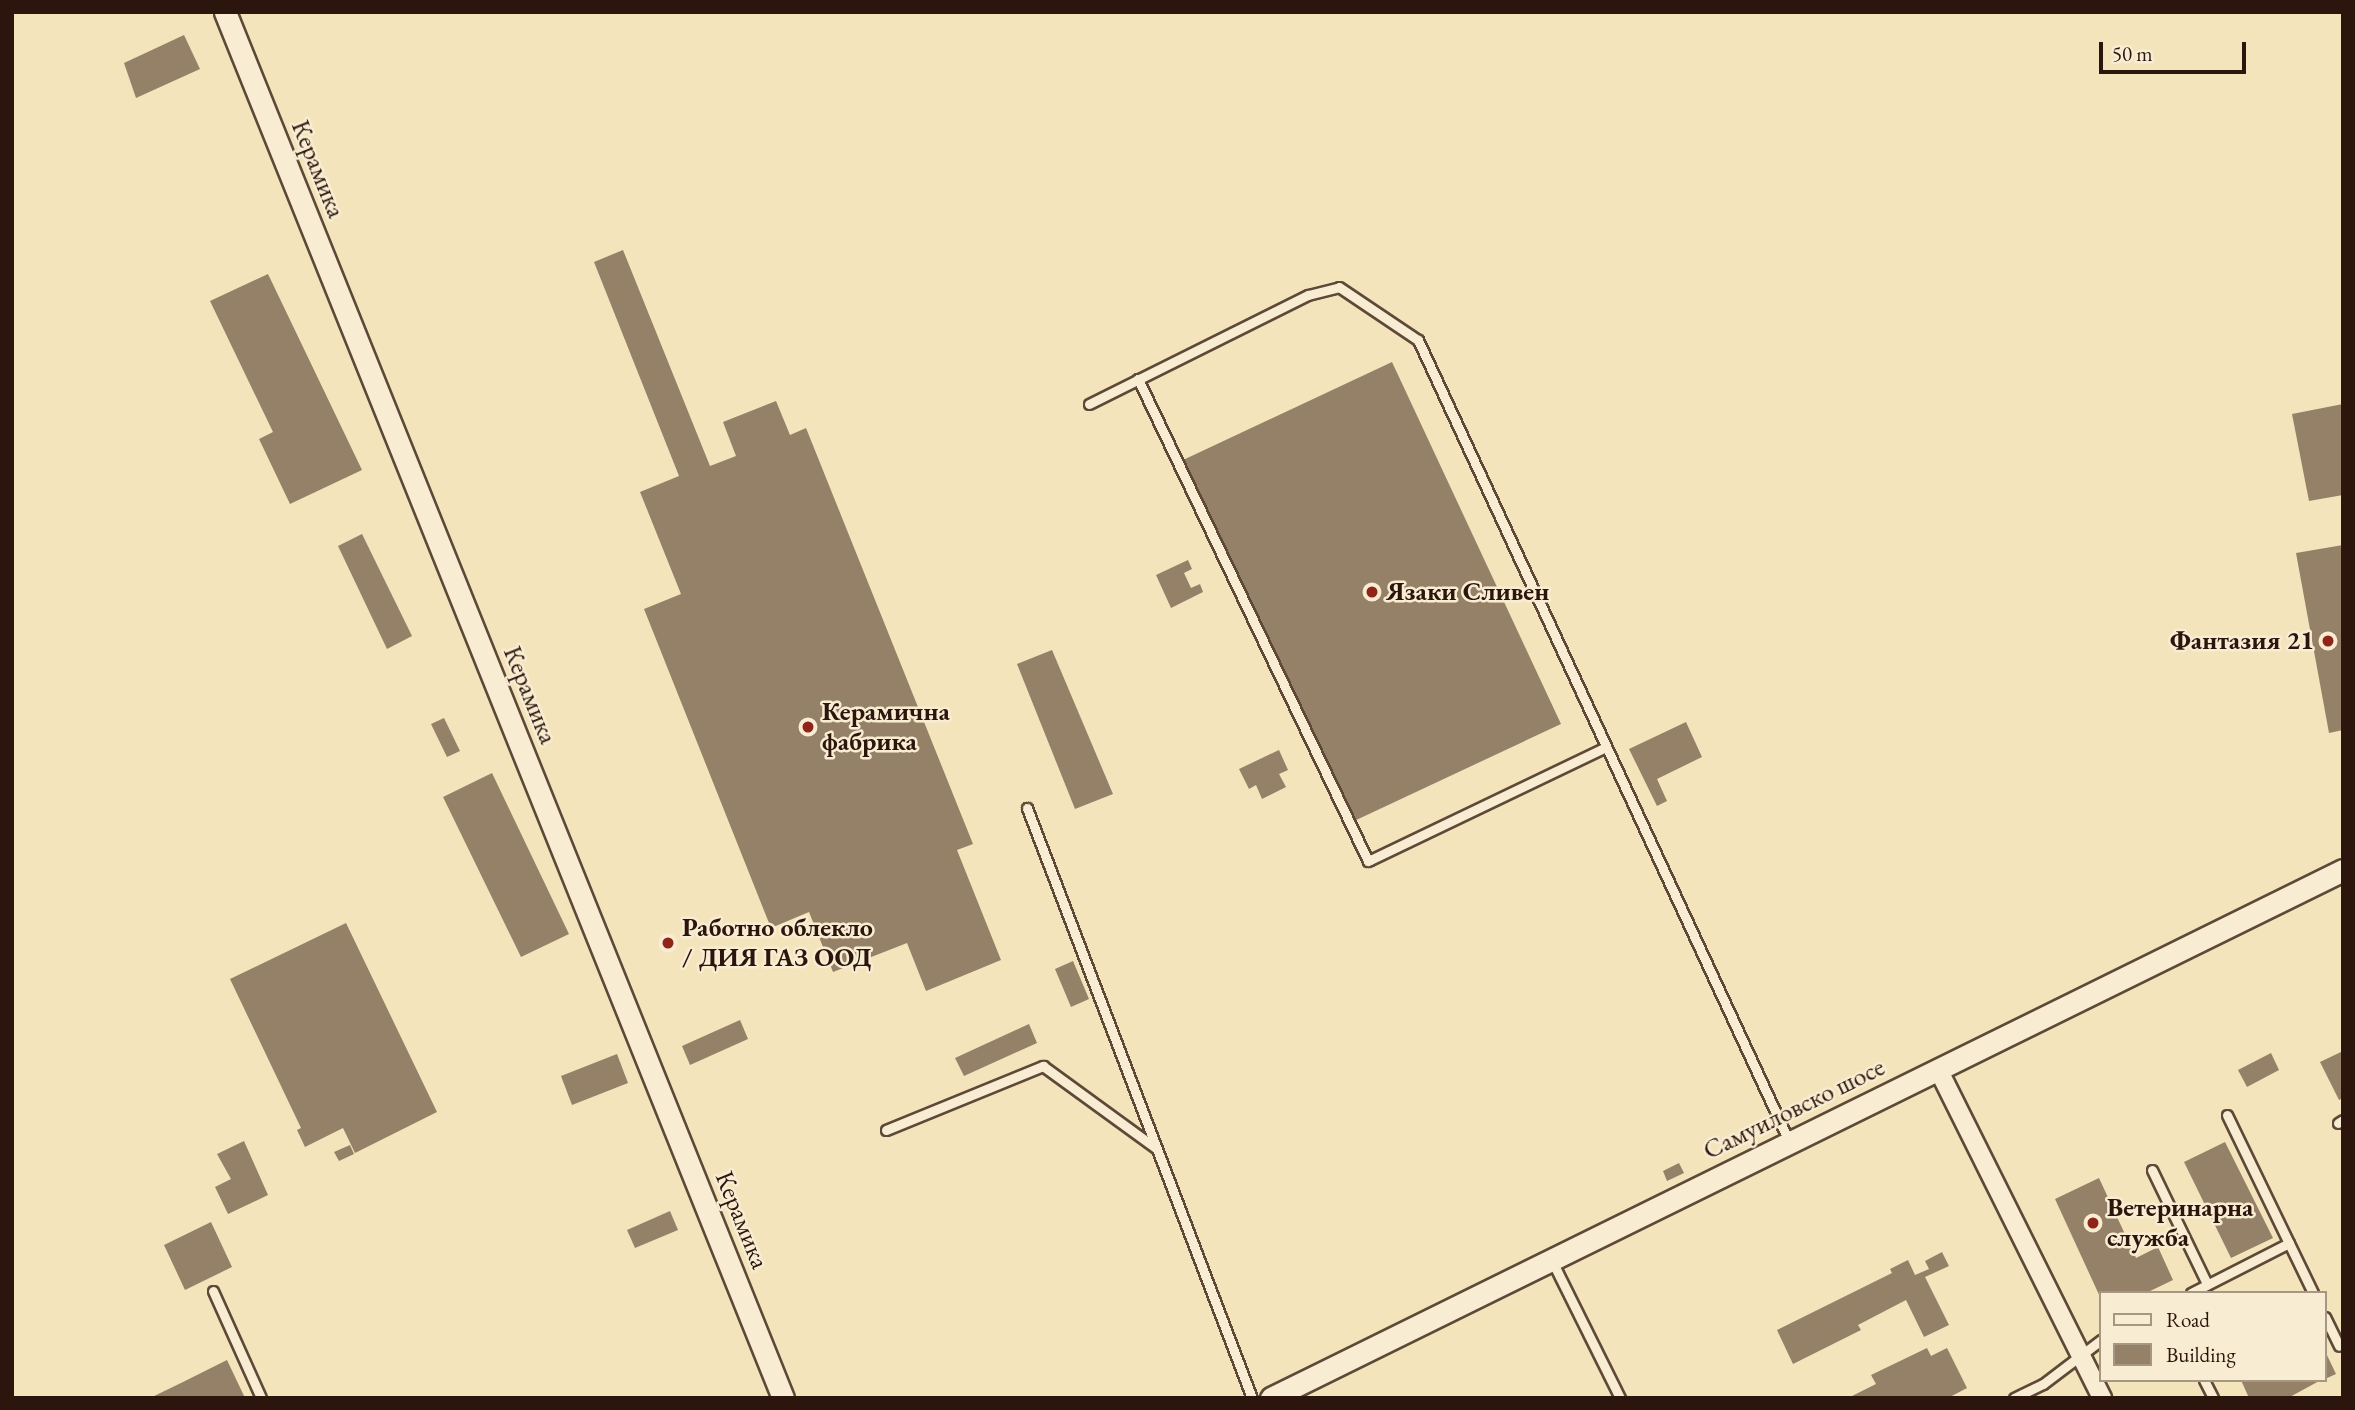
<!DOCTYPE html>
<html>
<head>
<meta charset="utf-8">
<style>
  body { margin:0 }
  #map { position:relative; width:2355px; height:1410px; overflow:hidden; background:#f4e4bc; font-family:"EB Garamond",serif }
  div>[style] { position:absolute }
  .building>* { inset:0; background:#948168 }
  .roads { filter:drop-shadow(2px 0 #5e4938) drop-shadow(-2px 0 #5e4938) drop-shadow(0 2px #5e4938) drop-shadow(0 -2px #5e4938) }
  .service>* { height:9px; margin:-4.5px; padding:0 4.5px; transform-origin:4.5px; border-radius:4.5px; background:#f8edd3 }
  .minor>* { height:18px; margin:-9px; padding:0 9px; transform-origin:9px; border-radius:9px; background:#f8edd3 }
  .tertiary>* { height:21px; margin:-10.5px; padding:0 10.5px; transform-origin:10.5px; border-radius:10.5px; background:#f8edd3 }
  .dots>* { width:19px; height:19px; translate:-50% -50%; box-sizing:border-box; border:4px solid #f8edd3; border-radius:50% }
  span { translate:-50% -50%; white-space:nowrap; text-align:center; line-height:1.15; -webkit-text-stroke:5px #f8edd3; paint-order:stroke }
  .street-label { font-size:26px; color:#2c150c }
  .poi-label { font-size:26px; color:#2c150c; font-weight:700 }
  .left { translate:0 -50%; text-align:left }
  .right { translate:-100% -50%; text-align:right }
  .frame { position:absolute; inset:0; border:14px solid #2c150c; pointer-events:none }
  .legend { position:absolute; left:2099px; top:1291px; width:228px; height:91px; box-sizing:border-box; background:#f8edd3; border:2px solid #a69783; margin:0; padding:9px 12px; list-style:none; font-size:21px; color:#2c150c }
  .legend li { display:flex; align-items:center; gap:14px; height:35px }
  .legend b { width:35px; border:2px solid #a69783 }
  .scale { position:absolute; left:2099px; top:42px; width:147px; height:32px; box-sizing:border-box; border:4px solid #2c150c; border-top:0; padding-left:9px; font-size:21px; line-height:24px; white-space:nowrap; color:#2c150c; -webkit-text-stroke:5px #f8edd3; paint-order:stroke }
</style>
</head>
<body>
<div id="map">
  <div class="building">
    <div style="clip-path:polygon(184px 35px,200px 69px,136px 98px,124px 63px)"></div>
    <div style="clip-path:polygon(623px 250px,710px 466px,736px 456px,723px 422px,776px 401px,790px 435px,806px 428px,973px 844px,957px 850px,1001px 960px,926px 991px,907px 943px,833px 972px,809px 912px,771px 928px,644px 609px,681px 594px,640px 492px,679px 476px,594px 262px)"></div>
    <div style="clip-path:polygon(268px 274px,362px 470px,290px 504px,259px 439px,273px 432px,210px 301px)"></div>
    <div style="clip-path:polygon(1392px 362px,1561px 724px,1352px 822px,1183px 460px)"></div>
    <div style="clip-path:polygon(2343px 404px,2343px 495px,2309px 501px,2292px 414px)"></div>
    <div style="clip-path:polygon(362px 534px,412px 636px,387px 649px,338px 546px)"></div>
    <div style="clip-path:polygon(2343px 545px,2343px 730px,2329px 733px,2296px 553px)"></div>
    <div style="clip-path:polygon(1188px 560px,1192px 569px,1184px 573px,1191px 588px,1200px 584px,1203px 592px,1171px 608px,1156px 575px)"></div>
    <div style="clip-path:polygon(1052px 650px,1113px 794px,1075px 809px,1017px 664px)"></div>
    <div style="clip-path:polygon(444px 718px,460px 751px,447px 757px,431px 724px)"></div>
    <div style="clip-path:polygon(1686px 722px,1702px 757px,1657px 779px,1667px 801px,1657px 806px,1629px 749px)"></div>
    <div style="clip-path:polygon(1279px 750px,1288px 770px,1279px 774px,1286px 787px,1262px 799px,1256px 785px,1249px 789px,1239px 769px)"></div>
    <div style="clip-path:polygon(492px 773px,569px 934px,521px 957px,443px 797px)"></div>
    <div style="clip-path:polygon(346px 923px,437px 1112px,355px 1153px,343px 1128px,305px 1147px,297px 1130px,301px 1128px,230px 979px)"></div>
    <div style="clip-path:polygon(1073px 961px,1089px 999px,1071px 1007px,1055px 969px)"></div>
    <div style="clip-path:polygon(740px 1020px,748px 1039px,690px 1065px,682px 1046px)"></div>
    <div style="clip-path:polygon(1029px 1024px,1037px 1043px,964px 1076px,955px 1058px)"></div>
    <div style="clip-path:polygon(2343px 1051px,2343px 1098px,2339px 1100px,2320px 1062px)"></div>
    <div style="clip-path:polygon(2271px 1053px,2279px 1070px,2247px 1087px,2238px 1070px)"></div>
    <div style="clip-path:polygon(617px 1054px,628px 1083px,572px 1105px,561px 1076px)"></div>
    <div style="clip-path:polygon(244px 1141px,268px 1195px,228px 1214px,215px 1187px,231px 1179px,217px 1154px)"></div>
    <div style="clip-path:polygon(2225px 1142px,2273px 1238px,2231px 1258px,2184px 1162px)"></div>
    <div style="clip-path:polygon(350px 1145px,354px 1154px,339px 1161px,334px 1152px)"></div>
    <div style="clip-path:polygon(1679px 1163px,1684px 1173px,1667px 1181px,1663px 1171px)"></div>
    <div style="clip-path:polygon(2099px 1178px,2136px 1258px,2158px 1247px,2173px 1280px,2146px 1293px,2101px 1293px,2101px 1299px,2055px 1199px)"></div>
    <div style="clip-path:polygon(670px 1211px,678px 1230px,635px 1248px,627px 1230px)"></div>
    <div style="clip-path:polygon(211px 1222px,232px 1267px,185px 1290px,164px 1245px)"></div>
    <div style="clip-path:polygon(1942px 1252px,1949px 1266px,1925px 1277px,1949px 1325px,1924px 1337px,1906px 1300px,1858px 1325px,1861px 1330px,1793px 1364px,1777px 1330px,1892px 1273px,1890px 1269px,1908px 1260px,1915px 1275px,1929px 1269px,1925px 1261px)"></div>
    <div style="clip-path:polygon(1927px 1348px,1931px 1356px,1947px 1348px,1967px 1388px,1948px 1398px,1848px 1398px,1876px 1384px,1871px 1375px)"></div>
    <div style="clip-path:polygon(2325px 1351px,2336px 1374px,2325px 1379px)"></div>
    <div style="clip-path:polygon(227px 1360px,245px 1398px,150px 1398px,183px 1382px)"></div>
    <div style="clip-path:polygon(2241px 1380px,2321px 1380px,2288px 1398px,2249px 1398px)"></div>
  </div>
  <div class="roads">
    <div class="service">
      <div style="left:1138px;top:379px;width:534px;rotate:64.49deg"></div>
      <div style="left:1368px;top:861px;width:264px;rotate:-25.6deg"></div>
      <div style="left:1089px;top:404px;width:245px;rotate:-26.5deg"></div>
      <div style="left:1308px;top:295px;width:32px;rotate:-14deg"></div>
      <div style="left:1339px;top:287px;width:95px;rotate:33.9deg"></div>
      <div style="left:1418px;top:340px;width:883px;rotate:65.15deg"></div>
      <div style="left:1027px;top:808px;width:631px;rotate:69.13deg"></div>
      <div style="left:2227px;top:1115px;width:198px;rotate:64.2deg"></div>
      <div style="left:2338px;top:1123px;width:6px;rotate:-31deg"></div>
      <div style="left:886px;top:1130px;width:170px;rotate:-22.2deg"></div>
      <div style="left:1043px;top:1066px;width:140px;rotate:36deg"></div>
      <div style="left:2152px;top:1170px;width:127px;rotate:64.2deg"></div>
      <div style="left:1552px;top:1261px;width:153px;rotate:63.6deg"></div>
      <div style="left:213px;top:1291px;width:117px;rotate:65.8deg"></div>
      <div style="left:2191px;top:1293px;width:110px;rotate:-27deg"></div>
      <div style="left:2325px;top:1317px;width:32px;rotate:64deg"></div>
      <div style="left:2204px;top:1380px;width:20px;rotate:63deg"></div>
      <div style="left:2014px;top:1398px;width:32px;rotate:-26deg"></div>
      <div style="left:2043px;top:1384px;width:73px;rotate:-37.2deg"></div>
    </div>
    <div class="minor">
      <div style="left:1938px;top:1069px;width:368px;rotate:63.5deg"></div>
    </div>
    <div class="tertiary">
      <div style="left:225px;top:12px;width:1494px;rotate:68.07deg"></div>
      <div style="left:1271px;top:1398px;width:1195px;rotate:-26.22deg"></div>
    </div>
  </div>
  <div class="dots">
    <div style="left:1372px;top:592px;background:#8f2418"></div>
    <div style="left:2328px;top:641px;background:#8f2418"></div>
    <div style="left:808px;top:727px;background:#8f2418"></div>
    <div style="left:668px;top:943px;background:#8f2418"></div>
    <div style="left:2093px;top:1223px;background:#8f2418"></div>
  </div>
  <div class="street-label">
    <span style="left:318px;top:169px;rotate:68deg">Керамика</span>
    <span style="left:530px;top:695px;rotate:68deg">Керамика</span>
    <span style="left:1794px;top:1109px;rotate:-26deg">Самуиловско шосе</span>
    <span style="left:742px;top:1220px;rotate:68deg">Керамика</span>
  </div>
  <div class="poi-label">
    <span class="left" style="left:1386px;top:592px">Язаки Сливен</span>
    <span class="right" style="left:2314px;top:641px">Фантазия 21</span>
    <span class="left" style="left:822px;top:727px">Керамична<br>фабрика</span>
    <span class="left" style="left:682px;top:943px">Работно облекло<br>/ ДИЯ ГАЗ ООД</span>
    <span class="left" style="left:2107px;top:1223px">Ветеринарна<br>служба</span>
  </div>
  <div class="frame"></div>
  <ul class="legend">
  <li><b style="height:9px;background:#f8edd3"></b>Road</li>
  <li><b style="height:19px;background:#948168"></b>Building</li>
  </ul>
  <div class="scale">50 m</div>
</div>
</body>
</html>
